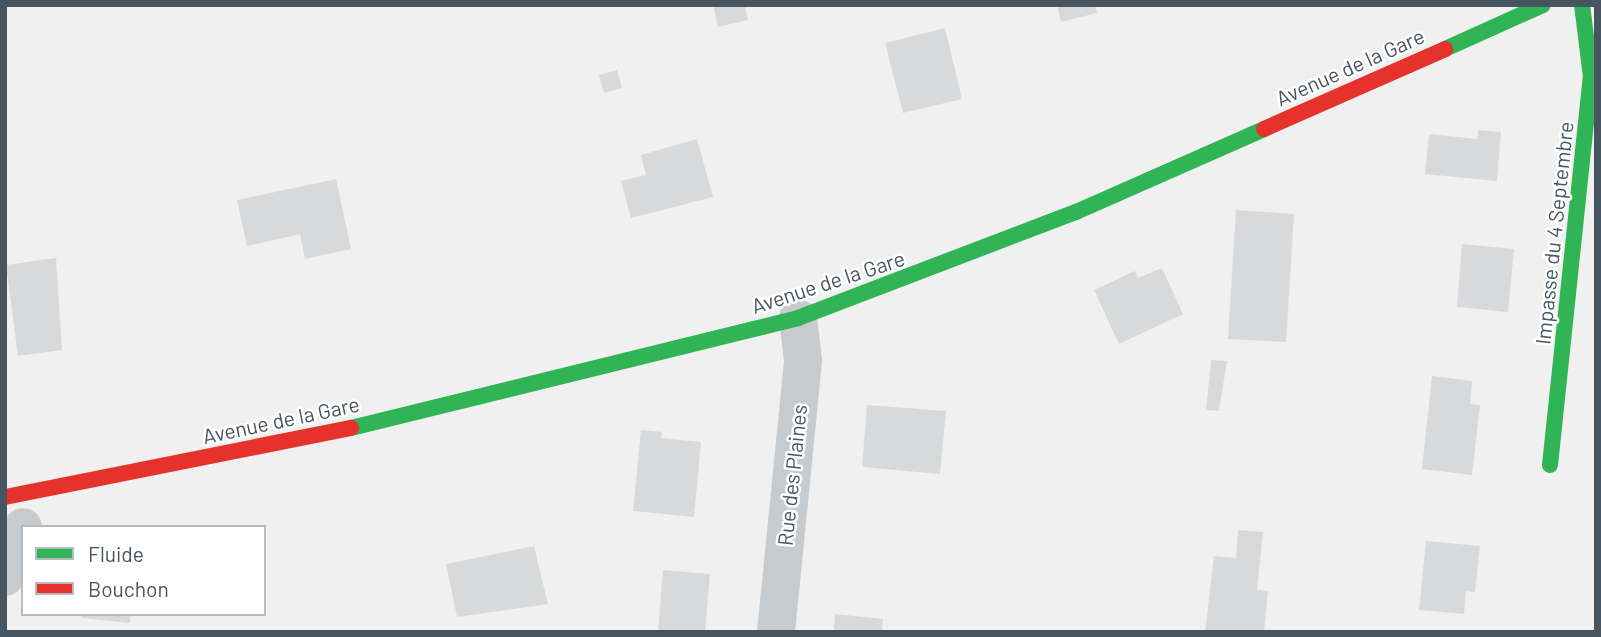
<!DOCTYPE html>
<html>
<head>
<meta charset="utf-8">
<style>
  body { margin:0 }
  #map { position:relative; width:1601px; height:637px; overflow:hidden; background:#f1f0f0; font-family:Barlow,sans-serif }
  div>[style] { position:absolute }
  .building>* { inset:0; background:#d8d9da }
  .street>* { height:38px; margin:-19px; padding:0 19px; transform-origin:19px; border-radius:19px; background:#c7cbce }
  .fast>* { height:16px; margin:-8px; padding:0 8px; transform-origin:8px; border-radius:8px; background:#30b455 }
  .jam>* { height:16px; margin:-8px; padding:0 8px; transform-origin:8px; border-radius:8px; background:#e5322d }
  span { translate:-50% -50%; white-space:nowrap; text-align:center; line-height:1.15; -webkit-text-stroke:5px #fff; paint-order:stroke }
  .street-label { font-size:21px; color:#46555f }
  .frame { position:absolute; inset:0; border:7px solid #46555f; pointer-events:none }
  .legend { position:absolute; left:21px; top:525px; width:245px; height:91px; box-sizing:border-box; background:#fff; border:2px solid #b5bbbf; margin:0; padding:9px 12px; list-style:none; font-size:21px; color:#46555f }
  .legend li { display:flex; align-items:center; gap:14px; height:35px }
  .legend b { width:35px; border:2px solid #b5bbbf }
</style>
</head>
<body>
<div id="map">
  <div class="building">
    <div style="clip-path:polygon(713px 5px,745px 5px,748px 20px,718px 27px)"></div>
    <div style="clip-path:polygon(1057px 5px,1095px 5px,1097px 13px,1061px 22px)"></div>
    <div style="clip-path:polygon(945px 28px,962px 99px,903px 113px,885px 43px)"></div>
    <div style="clip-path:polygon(617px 70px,622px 88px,604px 93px,599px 75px)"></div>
    <div style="clip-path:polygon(1478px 130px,1501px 132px,1497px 181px,1425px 174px,1429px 134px,1477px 139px)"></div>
    <div style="clip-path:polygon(697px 139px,713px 197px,631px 218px,621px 181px,646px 175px,641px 155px)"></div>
    <div style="clip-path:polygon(336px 179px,351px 249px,305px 259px,300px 234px,247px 246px,237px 200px)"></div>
    <div style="clip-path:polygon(1236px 210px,1294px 214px,1286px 342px,1228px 339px)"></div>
    <div style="clip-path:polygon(1462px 244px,1514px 249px,1508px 312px,1457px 307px)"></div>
    <div style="clip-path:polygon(56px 258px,62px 350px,18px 356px,6px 265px)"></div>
    <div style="clip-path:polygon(1162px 268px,1183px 314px,1119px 344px,1094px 290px,1135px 271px,1138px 278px)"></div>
    <div style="clip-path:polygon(1211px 360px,1227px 361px,1219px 411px,1206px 410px)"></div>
    <div style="clip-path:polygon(1432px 376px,1472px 381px,1470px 404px,1480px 405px,1472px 475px,1422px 469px)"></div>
    <div style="clip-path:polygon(867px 405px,946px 411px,940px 474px,862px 467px)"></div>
    <div style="clip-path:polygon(641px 430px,662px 432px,661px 438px,701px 442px,694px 517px,633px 511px)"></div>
    <div style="clip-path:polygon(1238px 530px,1263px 532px,1257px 590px,1268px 591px,1264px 632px,1205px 632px,1214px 556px,1236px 558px)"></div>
    <div style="clip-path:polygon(1426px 541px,1480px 546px,1475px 592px,1466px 591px,1464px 614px,1419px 610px)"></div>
    <div style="clip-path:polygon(534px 546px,548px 604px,457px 617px,446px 564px)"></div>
    <div style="clip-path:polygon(663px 570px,710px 574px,705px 632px,658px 632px)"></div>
    <div style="clip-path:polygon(82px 614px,131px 614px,130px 623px,82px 618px)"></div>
    <div style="clip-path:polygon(835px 614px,883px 619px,882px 632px,834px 632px)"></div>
  </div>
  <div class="street">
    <div style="left:5px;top:577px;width:53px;rotate:-70.2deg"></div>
    <div style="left:776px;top:632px;width:273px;rotate:-84.3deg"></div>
    <div style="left:803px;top:360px;width:42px;rotate:-96.8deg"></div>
  </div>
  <div class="fast">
    <div style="left:1445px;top:49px;width:107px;rotate:-24.2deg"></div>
    <div style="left:351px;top:428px;width:460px;rotate:-13.8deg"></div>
    <div style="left:798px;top:318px;width:298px;rotate:-20.9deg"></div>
    <div style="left:1076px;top:212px;width:206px;rotate:-23.8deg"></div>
    <div style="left:1550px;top:465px;width:390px;rotate:-84deg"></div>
    <div style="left:1591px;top:77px;width:73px;rotate:-97.1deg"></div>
  </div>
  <div class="jam">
    <div style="left:1264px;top:129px;width:198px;rotate:-23.8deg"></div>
    <div style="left:5px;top:497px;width:353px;rotate:-11.3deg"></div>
  </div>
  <div class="street-label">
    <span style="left:1350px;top:67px;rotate:-24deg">Avenue de la Gare</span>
    <span style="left:1554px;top:233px;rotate:-84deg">Impasse du 4 Septembre</span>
    <span style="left:828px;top:282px;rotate:-18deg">Avenue de la Gare</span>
    <span style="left:281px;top:420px;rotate:-12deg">Avenue de la Gare</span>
    <span style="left:792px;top:475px;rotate:-84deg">Rue des Plaines</span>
  </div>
  <div class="frame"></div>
  <ul class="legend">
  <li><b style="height:9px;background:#30b455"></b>Fluide</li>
  <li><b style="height:9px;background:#e5322d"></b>Bouchon</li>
  </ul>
</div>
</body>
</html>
